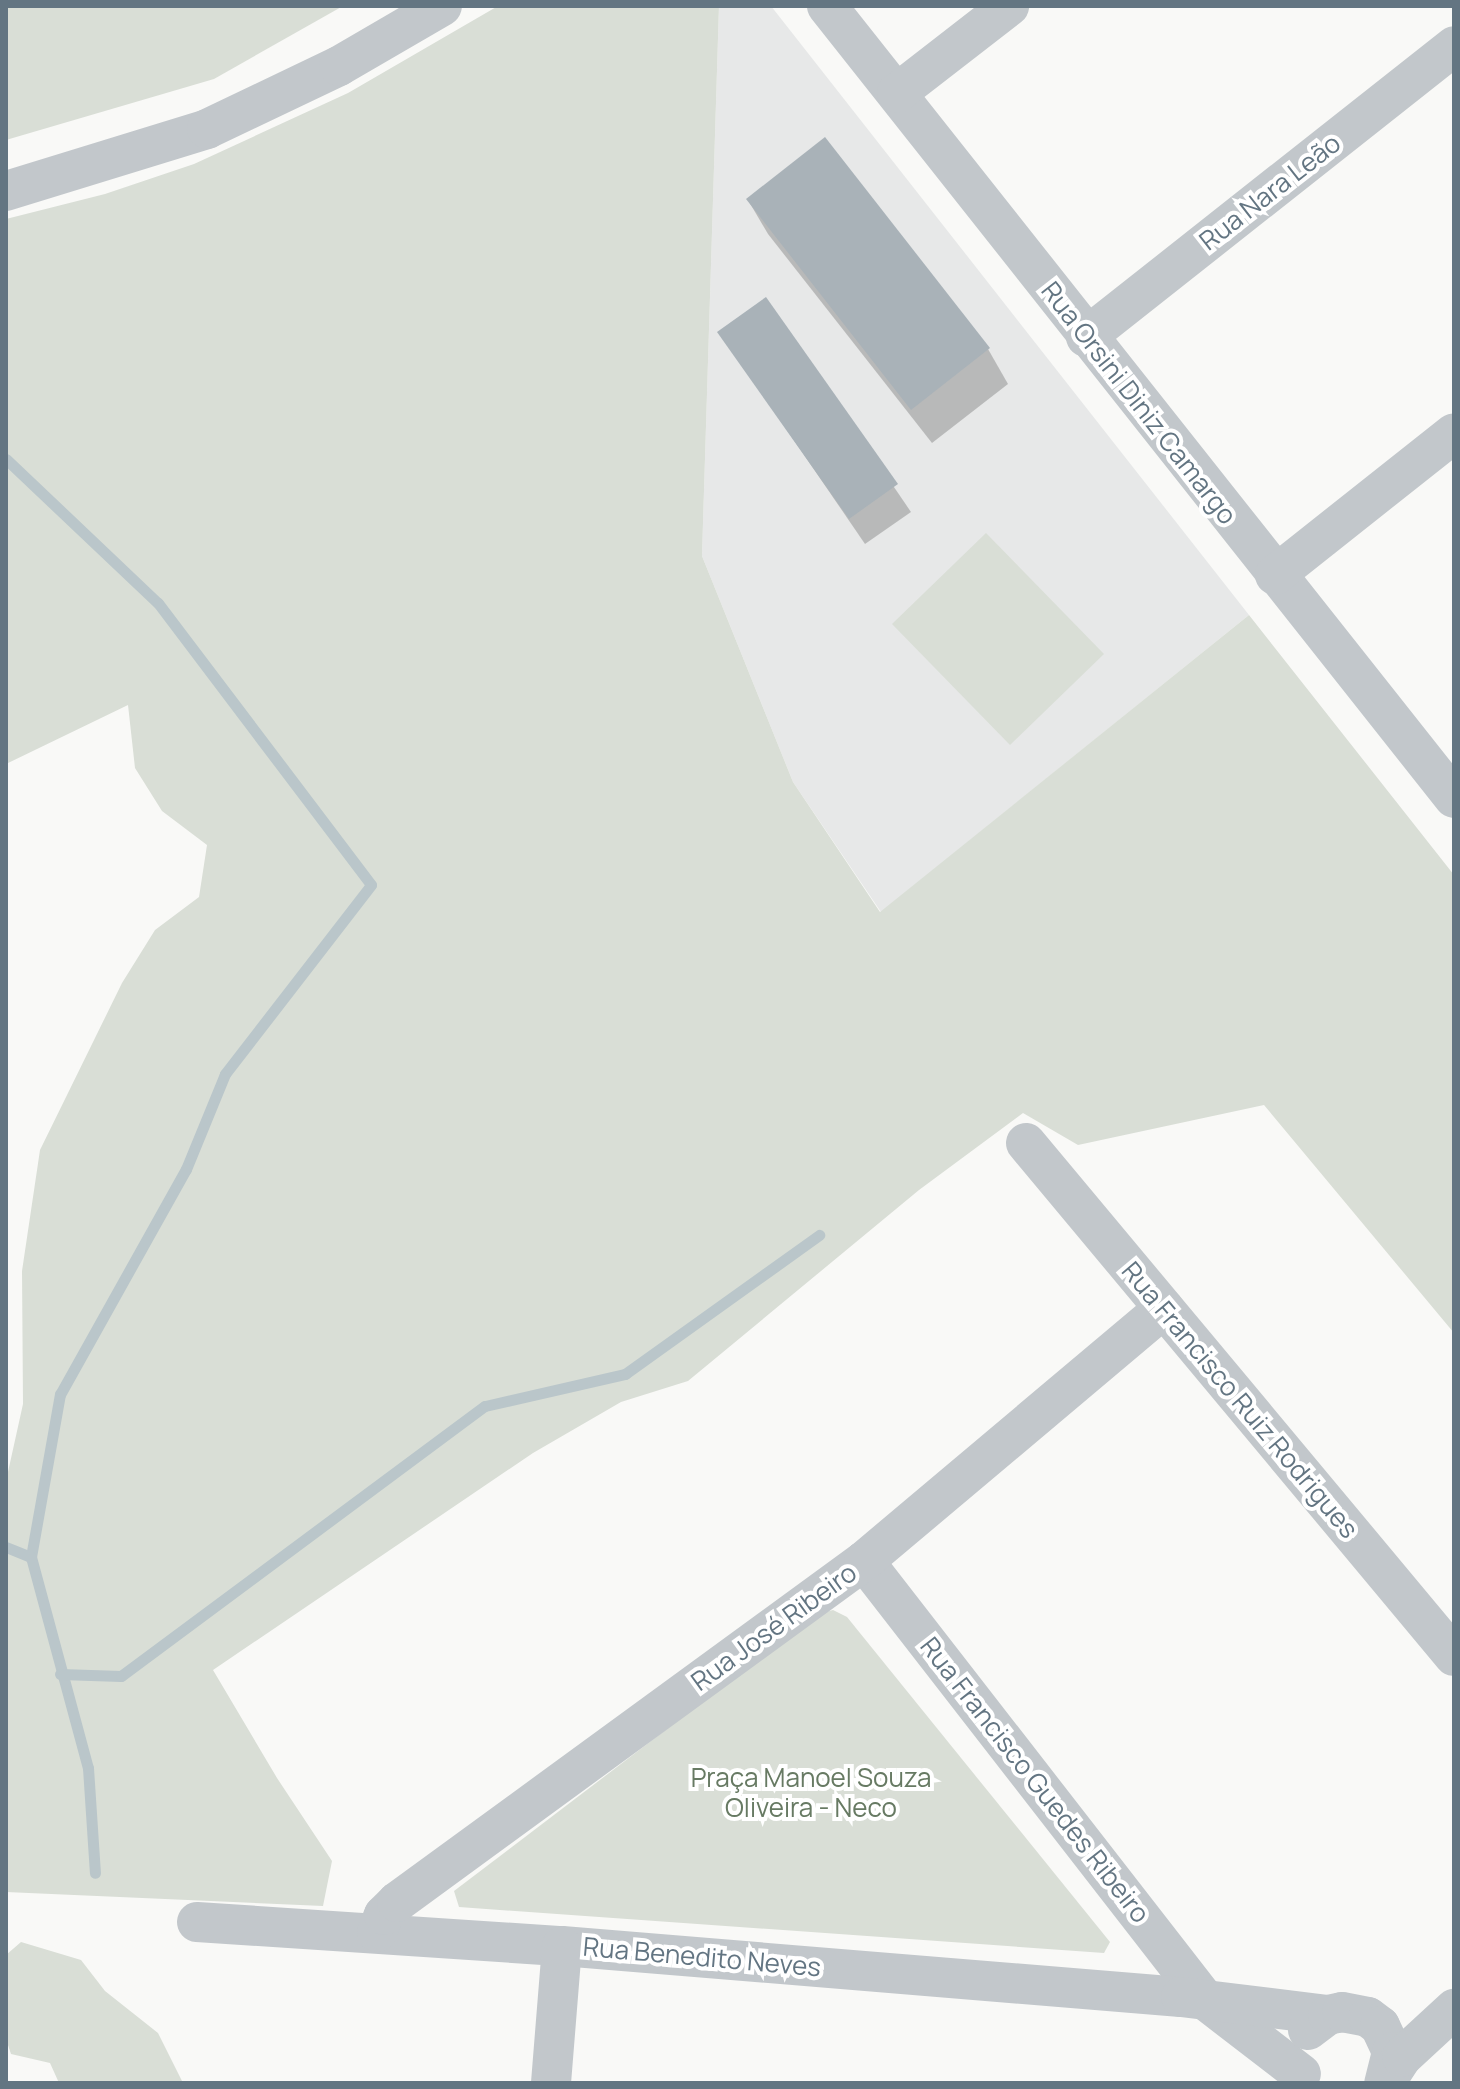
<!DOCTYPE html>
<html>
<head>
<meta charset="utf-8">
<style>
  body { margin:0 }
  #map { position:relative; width:1460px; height:2089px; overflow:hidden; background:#f9f9f7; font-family:Manrope,sans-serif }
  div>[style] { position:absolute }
  .built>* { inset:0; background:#e7e8e8 }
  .green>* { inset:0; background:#d9ded6 }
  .shadow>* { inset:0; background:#0003 }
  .stream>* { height:11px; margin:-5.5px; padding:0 5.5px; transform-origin:5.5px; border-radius:5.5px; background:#bac6ca }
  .building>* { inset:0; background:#a9b2b8 }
  .minor>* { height:40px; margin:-20px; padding:0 20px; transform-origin:20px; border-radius:20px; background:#c2c7cb }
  span { translate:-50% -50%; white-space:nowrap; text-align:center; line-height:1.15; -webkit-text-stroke:8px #fff; paint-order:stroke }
  .street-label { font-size:26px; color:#637582 }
  .park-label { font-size:26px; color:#677a63 }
  .frame { position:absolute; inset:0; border:8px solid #637582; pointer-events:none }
</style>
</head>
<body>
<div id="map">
  <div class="built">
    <div style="clip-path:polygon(719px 6px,771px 6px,1249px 615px,881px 912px,793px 782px,702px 556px)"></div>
  </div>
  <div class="green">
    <div style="clip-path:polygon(6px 6px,343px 6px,214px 79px,6px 140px)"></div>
    <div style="clip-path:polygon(498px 6px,719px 6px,702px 556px,793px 782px,880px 912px,1249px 615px,1454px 875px,1454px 1333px,1264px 1105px,1078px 1145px,1023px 1113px,919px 1190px,688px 1381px,621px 1402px,533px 1453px,213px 1670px,277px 1778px,332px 1861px,323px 1906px,6px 1892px,6px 1481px,23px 1404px,22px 1271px,40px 1150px,122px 983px,155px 930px,199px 897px,207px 845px,162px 811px,135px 768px,128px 705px,6px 764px,6px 219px,105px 194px,194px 164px,348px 93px)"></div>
    <div style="clip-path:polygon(986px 533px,1104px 654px,1010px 745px,892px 624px)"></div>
    <div style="clip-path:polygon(833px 1610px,847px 1617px,1110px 1942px,1104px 1953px,459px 1907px,454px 1891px,818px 1614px)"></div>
    <div style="clip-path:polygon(21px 1942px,81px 1960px,105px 1991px,158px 2033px,183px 2083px,59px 2083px,50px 2063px,11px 2054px,6px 2039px,6px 1955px)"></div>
  </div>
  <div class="shadow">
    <div style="clip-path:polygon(748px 200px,988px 349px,1008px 384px,932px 443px,768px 234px)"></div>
    <div style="clip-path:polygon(766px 299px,911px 512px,865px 544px,720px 332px)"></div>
  </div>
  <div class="stream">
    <div style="left:6px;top:459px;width:209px;rotate:43.5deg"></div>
    <div style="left:158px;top:603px;width:353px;rotate:52.9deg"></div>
    <div style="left:371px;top:885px;width:239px;rotate:127.7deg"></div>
    <div style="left:225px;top:1074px;width:103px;rotate:112.3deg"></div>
    <div style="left:186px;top:1169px;width:258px;rotate:119.2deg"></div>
    <div style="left:60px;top:1394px;width:166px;rotate:100.1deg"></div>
    <div style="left:31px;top:1557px;width:219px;rotate:74.9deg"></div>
    <div style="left:88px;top:1768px;width:105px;rotate:86.2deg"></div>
    <div style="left:6px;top:1547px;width:27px;rotate:22deg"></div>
    <div style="left:60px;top:1674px;width:61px;rotate:1.9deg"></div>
    <div style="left:121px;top:1676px;width:453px;rotate:-36.6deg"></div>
    <div style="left:485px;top:1406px;width:144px;rotate:-12.9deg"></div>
    <div style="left:625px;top:1374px;width:239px;rotate:-35.6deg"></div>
  </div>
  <div class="building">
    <div style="clip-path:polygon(825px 137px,990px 348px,911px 410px,746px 199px)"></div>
    <div style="clip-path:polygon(766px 297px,898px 484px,849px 519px,717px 332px)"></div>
  </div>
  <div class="minor">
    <div style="left:827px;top:6px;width:1010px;rotate:51.63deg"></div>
    <div style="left:897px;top:93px;width:142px;rotate:-37.8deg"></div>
    <div style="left:6px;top:191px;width:210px;rotate:-17.1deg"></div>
    <div style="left:207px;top:129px;width:146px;rotate:-25.5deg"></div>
    <div style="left:339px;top:66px;width:119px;rotate:-30.2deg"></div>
    <div style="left:1086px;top:337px;width:469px;rotate:-38.3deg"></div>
    <div style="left:1275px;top:575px;width:228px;rotate:-38.4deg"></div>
    <div style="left:1026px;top:1143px;width:668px;rotate:50.16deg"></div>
    <div style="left:864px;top:1561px;width:556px;rotate:52.16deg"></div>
    <div style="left:1205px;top:2000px;width:121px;rotate:37.6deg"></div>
    <div style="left:197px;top:1922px;width:366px;rotate:3.8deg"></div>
    <div style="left:562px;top:1946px;width:621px;rotate:4.71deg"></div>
    <div style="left:1181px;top:1997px;width:148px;rotate:7deg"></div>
    <div style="left:377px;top:1932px;width:18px;rotate:-68deg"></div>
    <div style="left:384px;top:1915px;width:18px;rotate:-45deg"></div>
    <div style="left:397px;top:1902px;width:578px;rotate:-36.14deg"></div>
    <div style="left:864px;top:1561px;width:392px;rotate:-40.1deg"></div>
    <div style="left:1308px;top:2030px;width:25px;rotate:-37deg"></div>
    <div style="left:1328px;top:2015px;width:14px;rotate:-12deg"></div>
    <div style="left:1342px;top:2012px;width:26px;rotate:11deg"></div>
    <div style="left:1368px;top:2017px;width:15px;rotate:37deg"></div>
    <div style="left:1380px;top:2026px;width:29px;rotate:65deg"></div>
    <div style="left:1392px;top:2052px;width:32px;rotate:104deg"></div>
    <div style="left:1387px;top:2080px;width:27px;rotate:-57deg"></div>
    <div style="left:1402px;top:2057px;width:71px;rotate:-42.7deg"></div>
    <div style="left:551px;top:2083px;width:137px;rotate:-85.4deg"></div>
  </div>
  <div class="street-label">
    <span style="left:1270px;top:192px;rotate:-38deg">Rua Nara Leão</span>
    <span style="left:1139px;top:403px;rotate:52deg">Rua Orsini Diniz Camargo</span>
    <span style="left:1240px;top:1400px;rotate:50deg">Rua Francisco Ruiz Rodrigues</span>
    <span style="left:774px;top:1627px;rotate:-36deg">Rua José Ribeiro</span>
    <span style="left:1035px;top:1780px;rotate:52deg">Rua Francisco Guedes Ribeiro</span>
    <span style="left:702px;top:1957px;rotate:5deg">Rua Benedito Neves</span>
  </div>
  <div class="park-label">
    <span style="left:811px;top:1793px">Praça Manoel Souza<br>Oliveira - Neco</span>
  </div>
  <div class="frame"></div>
</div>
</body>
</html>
